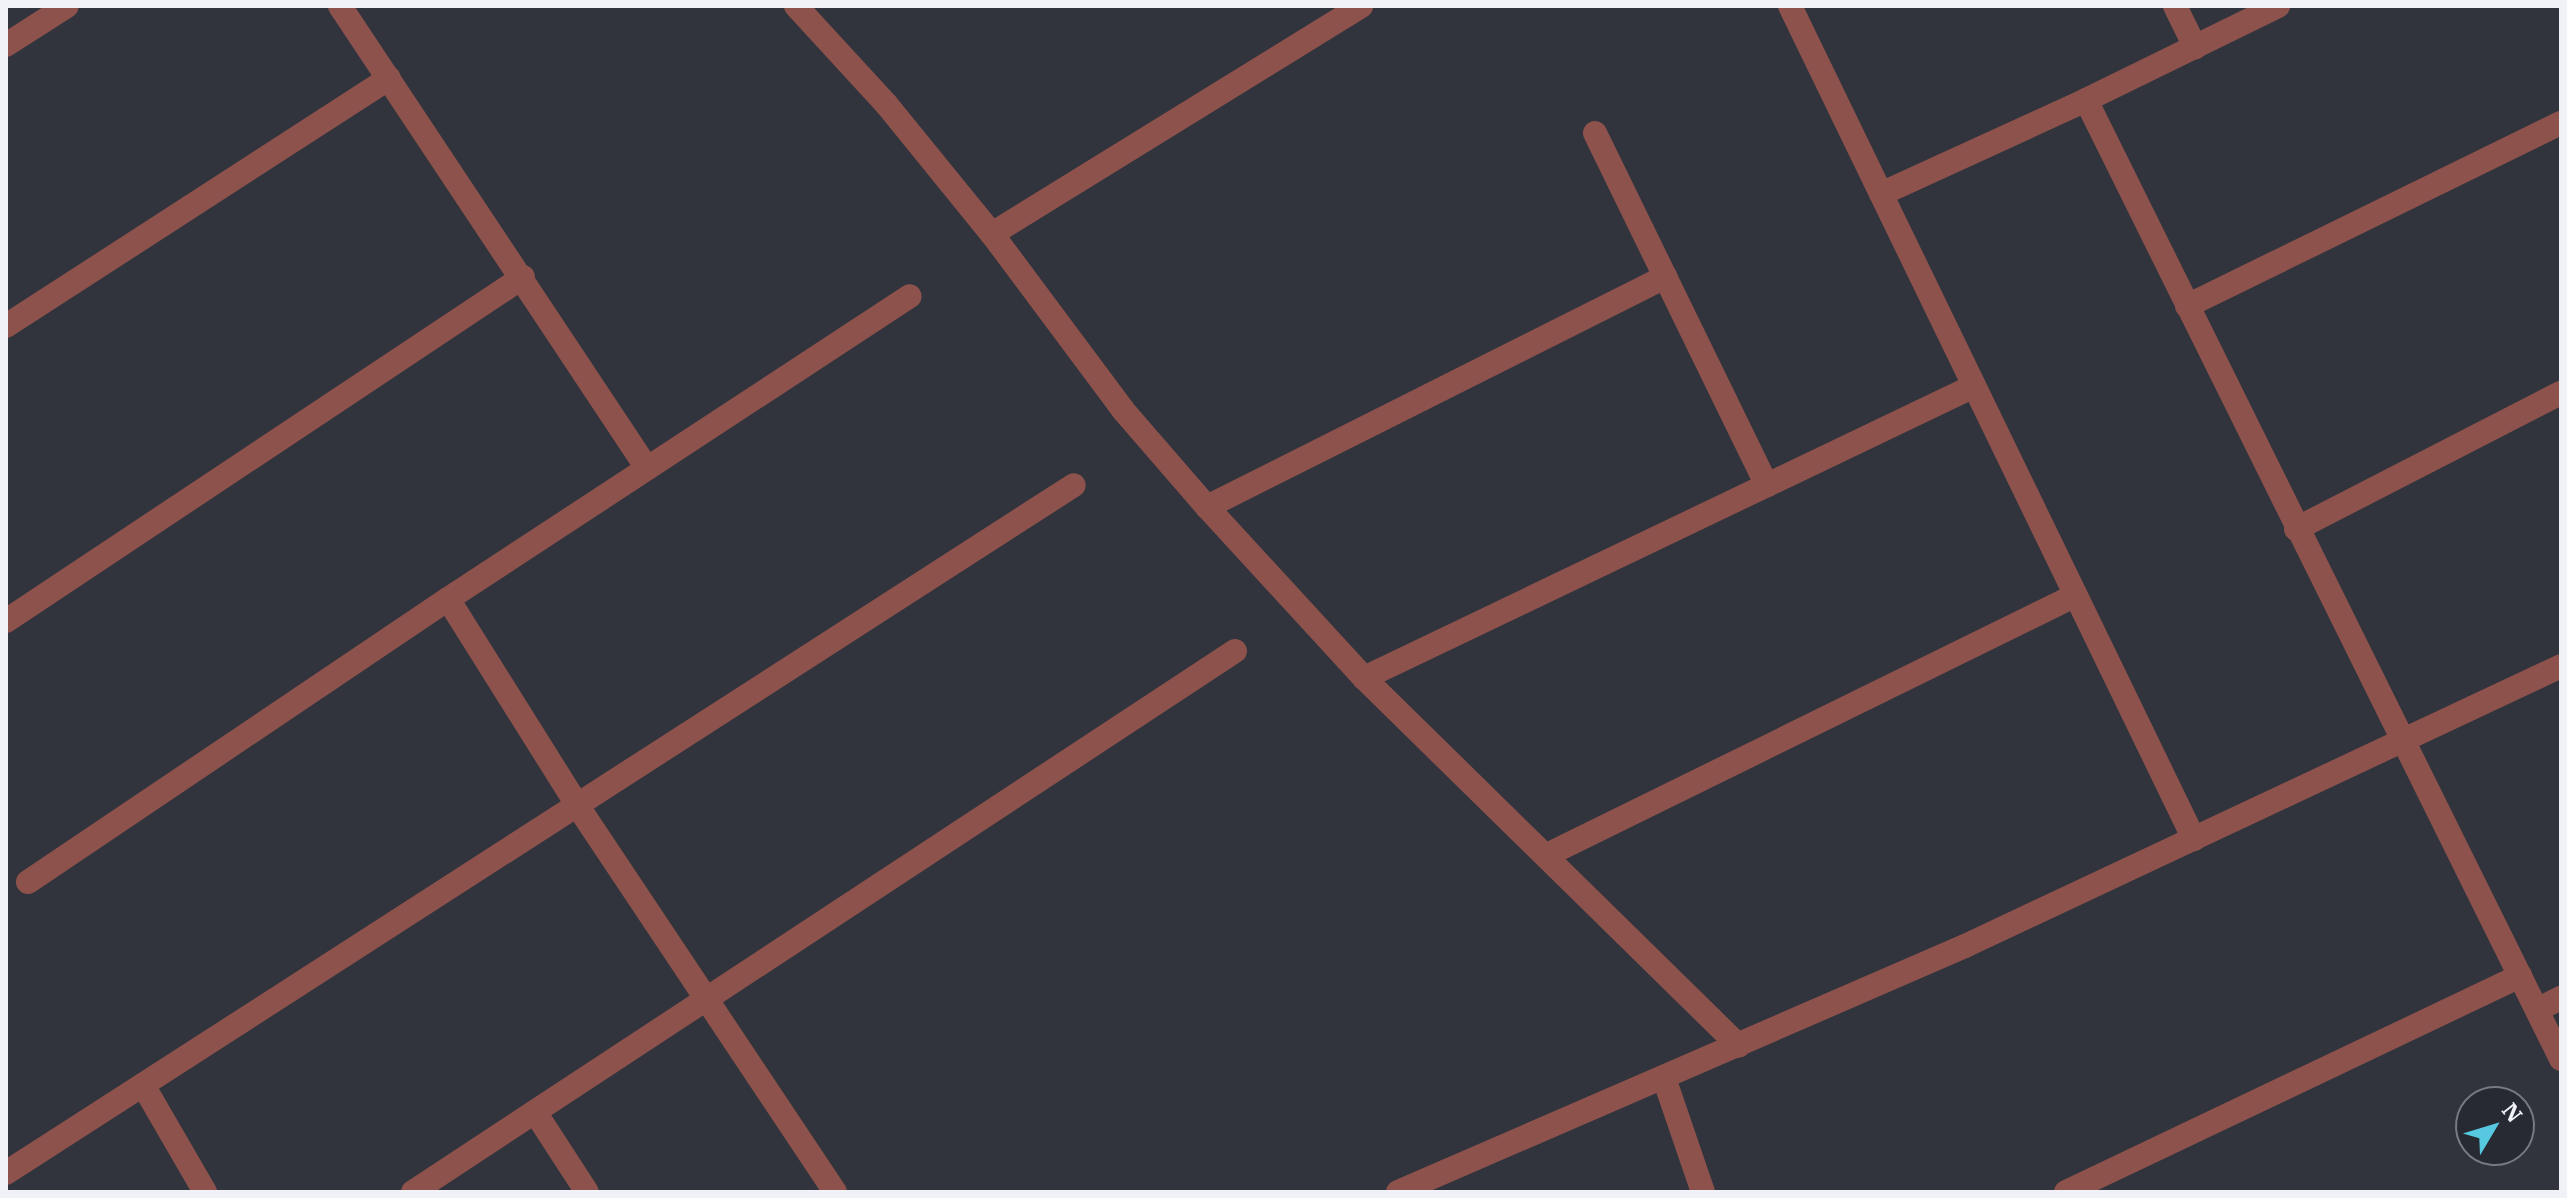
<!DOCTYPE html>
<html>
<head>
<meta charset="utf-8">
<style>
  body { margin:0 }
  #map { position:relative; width:2567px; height:1198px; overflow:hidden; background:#31343d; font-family:"IBM Plex Serif",serif }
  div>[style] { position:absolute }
  .minor>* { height:24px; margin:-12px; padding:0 12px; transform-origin:12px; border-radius:12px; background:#8e524c }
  span { translate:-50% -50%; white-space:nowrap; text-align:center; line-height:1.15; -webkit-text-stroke:8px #272a32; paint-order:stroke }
  .frame { position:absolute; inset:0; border:8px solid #f0f2f8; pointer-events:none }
  .north { position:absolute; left:2455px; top:1086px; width:80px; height:80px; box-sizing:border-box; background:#272a32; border:2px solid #777a81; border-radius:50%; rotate:52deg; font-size:22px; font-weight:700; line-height:32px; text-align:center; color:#f0f2f8 }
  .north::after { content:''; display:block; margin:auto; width:28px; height:36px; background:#56c9e1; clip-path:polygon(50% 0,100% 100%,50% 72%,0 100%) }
</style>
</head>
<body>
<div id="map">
  <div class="minor">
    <div style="left:340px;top:6px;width:555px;rotate:56.4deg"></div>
    <div style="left:796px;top:6px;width:134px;rotate:47.4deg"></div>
    <div style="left:887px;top:105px;width:166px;rotate:50.9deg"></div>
    <div style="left:992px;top:234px;width:219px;rotate:53.3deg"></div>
    <div style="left:1123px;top:410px;width:128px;rotate:49.1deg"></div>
    <div style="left:1207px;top:507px;width:232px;rotate:47.4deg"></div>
    <div style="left:1364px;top:678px;width:525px;rotate:44.46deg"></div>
    <div style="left:1790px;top:6px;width:926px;rotate:64.13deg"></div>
    <div style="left:2175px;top:6px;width:46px;rotate:64deg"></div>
    <div style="left:6px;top:45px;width:72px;rotate:-32.6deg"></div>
    <div style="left:2086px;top:100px;width:1070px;rotate:63.65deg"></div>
    <div style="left:1595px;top:133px;width:392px;rotate:64deg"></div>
    <div style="left:1881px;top:194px;width:226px;rotate:-24.6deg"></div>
    <div style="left:2086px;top:100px;width:214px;rotate:-26.1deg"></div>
    <div style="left:992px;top:234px;width:434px;rotate:-31.7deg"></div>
    <div style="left:2187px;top:306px;width:416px;rotate:-26.1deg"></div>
    <div style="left:6px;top:326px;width:456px;rotate:-32.9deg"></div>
    <div style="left:1207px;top:507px;width:513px;rotate:-26.67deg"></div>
    <div style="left:2296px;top:529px;width:298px;rotate:-27.2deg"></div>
    <div style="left:448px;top:599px;width:243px;rotate:57.9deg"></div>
    <div style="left:577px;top:805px;width:465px;rotate:56.3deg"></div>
    <div style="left:6px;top:621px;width:621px;rotate:-33.64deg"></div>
    <div style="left:1364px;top:678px;width:676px;rotate:-25.58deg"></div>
    <div style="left:1547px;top:855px;width:589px;rotate:-26.17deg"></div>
    <div style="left:28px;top:882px;width:506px;rotate:-33.97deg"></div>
    <div style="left:448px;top:599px;width:552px;rotate:-33.26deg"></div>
    <div style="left:2537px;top:1010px;width:27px;rotate:-27deg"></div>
    <div style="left:1664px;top:1078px;width:120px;rotate:71.1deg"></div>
    <div style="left:143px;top:1085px;width:124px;rotate:59.9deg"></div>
    <div style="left:535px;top:1112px;width:95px;rotate:57deg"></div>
    <div style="left:6px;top:1173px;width:1270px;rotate:-32.79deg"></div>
    <div style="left:413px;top:1192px;width:984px;rotate:-33.35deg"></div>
    <div style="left:1398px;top:1192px;width:618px;rotate:-23.45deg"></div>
    <div style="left:1965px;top:946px;width:658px;rotate:-25.16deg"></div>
    <div style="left:2066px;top:1192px;width:503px;rotate:-25.44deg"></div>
  </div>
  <div class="frame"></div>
  <div class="north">N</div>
</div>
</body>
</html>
